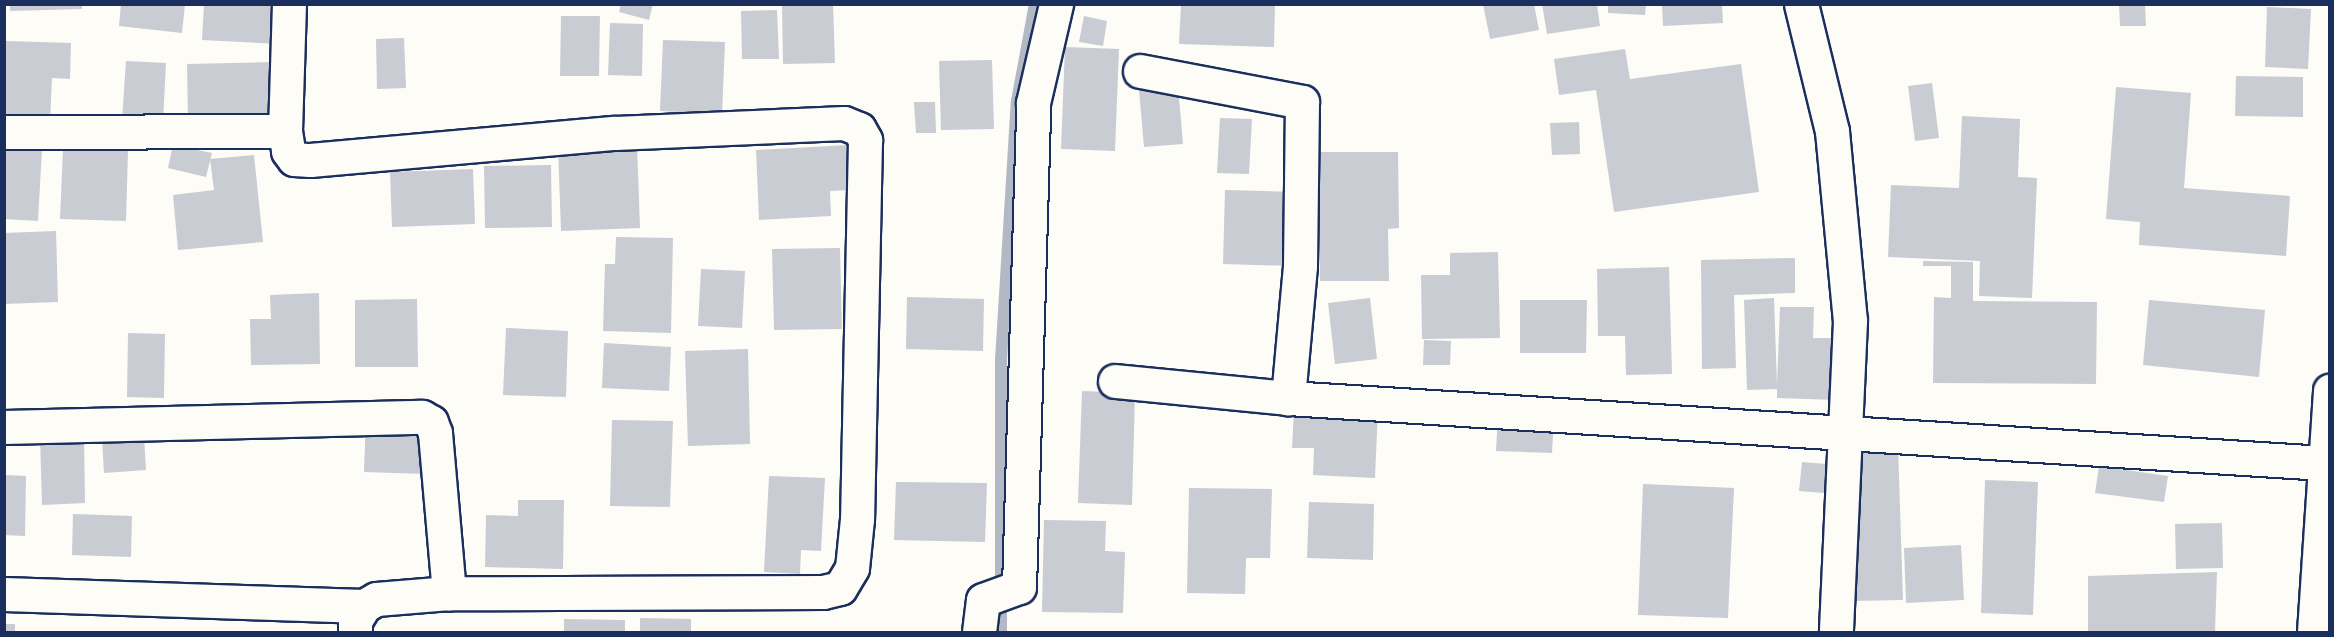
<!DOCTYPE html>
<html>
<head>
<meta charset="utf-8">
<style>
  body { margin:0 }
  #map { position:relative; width:2334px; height:637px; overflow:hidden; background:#fdfcf7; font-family:"Gochi Hand",sans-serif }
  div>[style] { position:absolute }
  .stream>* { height:12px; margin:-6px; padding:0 6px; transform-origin:6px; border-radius:6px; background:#b3b8c5 }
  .building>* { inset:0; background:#c9ccd3 }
  .roads { filter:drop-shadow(2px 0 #1b2f5e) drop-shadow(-2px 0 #1b2f5e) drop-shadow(0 2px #1b2f5e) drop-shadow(0 -2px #1b2f5e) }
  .minor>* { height:33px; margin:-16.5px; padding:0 16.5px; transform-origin:16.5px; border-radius:16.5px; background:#fdfcf7 }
  .primary>* { height:33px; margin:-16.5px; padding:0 16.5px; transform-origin:16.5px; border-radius:16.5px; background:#fdfcf7 }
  span { translate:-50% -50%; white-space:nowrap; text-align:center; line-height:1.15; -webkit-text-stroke:4.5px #fdfcf7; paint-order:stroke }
  .frame { position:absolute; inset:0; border:6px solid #1b2f5e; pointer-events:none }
</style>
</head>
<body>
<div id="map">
  <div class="stream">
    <div style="left:1001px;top:632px;width:272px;rotate:-90deg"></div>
    <div style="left:1001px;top:360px;width:259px;rotate:-86.5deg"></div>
    <div style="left:1017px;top:101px;width:99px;rotate:-79.5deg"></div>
  </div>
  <div class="building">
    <div style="clip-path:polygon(121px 4px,185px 4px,182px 33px,119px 26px)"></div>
    <div style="clip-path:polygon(204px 4px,273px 4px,279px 44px,202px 40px)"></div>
    <div style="clip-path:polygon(621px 4px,653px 4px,649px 20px,619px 12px)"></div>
    <div style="clip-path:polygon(782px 4px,833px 4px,835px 63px,783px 64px)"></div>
    <div style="clip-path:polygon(1181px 4px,1275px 4px,1274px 47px,1179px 44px)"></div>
    <div style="clip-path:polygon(1483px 4px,1534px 4px,1539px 30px,1490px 39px)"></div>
    <div style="clip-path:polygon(1542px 4px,1597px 4px,1600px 26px,1547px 34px)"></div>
    <div style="clip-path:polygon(1608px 4px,1646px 4px,1645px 15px,1608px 13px)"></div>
    <div style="clip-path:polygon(1662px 4px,1722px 4px,1723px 23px,1663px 26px)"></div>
    <div style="clip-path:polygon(2119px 4px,2145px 4px,2146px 26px,2120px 26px)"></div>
    <div style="clip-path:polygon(10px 5px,82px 5px,82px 9px,10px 11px)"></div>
    <div style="clip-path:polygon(2267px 7px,2311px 9px,2308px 69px,2265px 67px)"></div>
    <div style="clip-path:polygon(777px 10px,779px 59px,742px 59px,741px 11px)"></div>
    <div style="clip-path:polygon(561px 16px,600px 16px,599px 76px,560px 76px)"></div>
    <div style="clip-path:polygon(1084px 16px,1107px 21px,1103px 46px,1079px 42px)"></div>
    <div style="clip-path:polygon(610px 23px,643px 24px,642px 76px,608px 75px)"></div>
    <div style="clip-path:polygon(404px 38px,406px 88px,377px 89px,376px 39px)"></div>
    <div style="clip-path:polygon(663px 40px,725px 42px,722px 114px,660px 111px)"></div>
    <div style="clip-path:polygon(6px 41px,71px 43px,70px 79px,52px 78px,50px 123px,4px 121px)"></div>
    <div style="clip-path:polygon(1065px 47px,1119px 49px,1115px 151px,1061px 149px)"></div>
    <div style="clip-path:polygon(1625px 49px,1630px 79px,1741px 64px,1759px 192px,1614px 212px,1596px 90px,1559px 95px,1554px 59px)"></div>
    <div style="clip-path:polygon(992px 60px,994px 129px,941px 130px,939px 61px)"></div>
    <div style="clip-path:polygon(126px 61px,166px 63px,163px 123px,122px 120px)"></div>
    <div style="clip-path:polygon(274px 62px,276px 121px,188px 121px,187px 64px)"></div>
    <div style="clip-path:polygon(2236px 76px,2303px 77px,2303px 117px,2235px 116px)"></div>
    <div style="clip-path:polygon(1932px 83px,1939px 138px,1915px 141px,1908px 86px)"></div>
    <div style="clip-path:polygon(1178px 86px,1183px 144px,1144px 147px,1139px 90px)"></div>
    <div style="clip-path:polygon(2116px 87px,2191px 93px,2184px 188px,2290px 196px,2286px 256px,2139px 245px,2140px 222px,2106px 219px)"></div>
    <div style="clip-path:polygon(914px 102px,935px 102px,936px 133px,916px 133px)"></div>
    <div style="clip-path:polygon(1962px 116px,2020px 119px,2018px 177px,2037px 178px,2032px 298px,1979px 296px,1980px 261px,1888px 257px,1891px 185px,1959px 188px)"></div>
    <div style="clip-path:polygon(1220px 118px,1252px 119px,1249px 174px,1217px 173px)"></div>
    <div style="clip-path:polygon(1579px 122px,1580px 154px,1552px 155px,1550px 123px)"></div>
    <div style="clip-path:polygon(173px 145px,212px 153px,206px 177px,168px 168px)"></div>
    <div style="clip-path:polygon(637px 145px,640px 228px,561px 231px,558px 147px)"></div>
    <div style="clip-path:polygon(847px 145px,849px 190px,830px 191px,831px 216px,759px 220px,756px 150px)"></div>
    <div style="clip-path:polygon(4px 147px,42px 149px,38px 221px,4px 219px)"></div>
    <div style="clip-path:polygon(63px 149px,128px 151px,126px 221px,60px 219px)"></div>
    <div style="clip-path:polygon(1319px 152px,1398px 152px,1399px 228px,1388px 229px,1389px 281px,1320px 281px)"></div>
    <div style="clip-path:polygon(254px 155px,263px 242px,178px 250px,173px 195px,214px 190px,210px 159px)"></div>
    <div style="clip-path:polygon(551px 165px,552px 227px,485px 228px,484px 166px)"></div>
    <div style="clip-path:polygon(473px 169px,475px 224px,392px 227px,390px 172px)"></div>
    <div style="clip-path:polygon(1225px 190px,1295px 192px,1294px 266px,1223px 264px)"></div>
    <div style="clip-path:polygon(56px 231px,58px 302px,4px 304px,4px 233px)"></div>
    <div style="clip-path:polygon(616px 237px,673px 238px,671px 333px,603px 331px,605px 264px,615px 264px)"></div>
    <div style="clip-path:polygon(840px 248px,842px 329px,774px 330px,772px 249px)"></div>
    <div style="clip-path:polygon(1498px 252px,1500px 338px,1422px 339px,1421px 275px,1450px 275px,1450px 253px)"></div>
    <div style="clip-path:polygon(1795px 258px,1795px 293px,1734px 295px,1736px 368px,1702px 369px,1701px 260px)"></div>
    <div style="clip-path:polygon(1923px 261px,1973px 262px,1973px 301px,2097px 302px,2096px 384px,1933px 383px,1934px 297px,1951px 298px,1951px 266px,1923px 266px)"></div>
    <div style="clip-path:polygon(1669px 267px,1672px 374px,1626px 375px,1625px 336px,1598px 336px,1597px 269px)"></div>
    <div style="clip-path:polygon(701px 269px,745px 271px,742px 328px,698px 326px)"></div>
    <div style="clip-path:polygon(319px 293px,320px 364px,251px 365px,250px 319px,271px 319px,270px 295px)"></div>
    <div style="clip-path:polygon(907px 297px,984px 299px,983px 351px,906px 349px)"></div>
    <div style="clip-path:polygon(1370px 298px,1377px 359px,1335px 364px,1328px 303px)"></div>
    <div style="clip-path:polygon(1774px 298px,1777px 385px,1780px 307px,1814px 307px,1813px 338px,1838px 338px,1836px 400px,1777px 398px,1777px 389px,1747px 390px,1744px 300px)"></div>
    <div style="clip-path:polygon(417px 299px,418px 367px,355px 367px,355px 300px)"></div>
    <div style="clip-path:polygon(1520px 300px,1587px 300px,1586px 353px,1520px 353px)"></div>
    <div style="clip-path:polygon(2149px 300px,2265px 310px,2259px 377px,2143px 365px)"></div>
    <div style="clip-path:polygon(506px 328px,568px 331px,566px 397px,503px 395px)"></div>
    <div style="clip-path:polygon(128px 333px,165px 334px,164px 398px,127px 397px)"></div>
    <div style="clip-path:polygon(1424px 340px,1451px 341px,1450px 365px,1423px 365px)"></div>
    <div style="clip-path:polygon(604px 343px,671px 347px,669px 391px,602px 388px)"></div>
    <div style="clip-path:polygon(748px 349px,750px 444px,688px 446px,685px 351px)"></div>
    <div style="clip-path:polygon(1082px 391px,1135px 393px,1132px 505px,1078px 503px)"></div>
    <div style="clip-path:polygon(1378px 408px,1375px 478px,1313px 475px,1314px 448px,1292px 448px,1294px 410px)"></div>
    <div style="clip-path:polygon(1498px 414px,1554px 416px,1552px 453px,1496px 451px)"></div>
    <div style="clip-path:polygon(366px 419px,428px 421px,426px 474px,364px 472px)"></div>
    <div style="clip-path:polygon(612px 420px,673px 421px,670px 507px,610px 506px)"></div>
    <div style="clip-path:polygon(84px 434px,85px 503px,42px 505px,40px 436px)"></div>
    <div style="clip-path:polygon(144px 436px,146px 470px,104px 473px,102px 439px)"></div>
    <div style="clip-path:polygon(1898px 445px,1903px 600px,1852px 601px,1847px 447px)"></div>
    <div style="clip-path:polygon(1802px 462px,1826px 464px,1824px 493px,1799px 491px)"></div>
    <div style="clip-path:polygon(2099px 466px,2168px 476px,2164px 502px,2095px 493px)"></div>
    <div style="clip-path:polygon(4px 475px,26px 476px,25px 536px,4px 535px)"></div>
    <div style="clip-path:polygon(769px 476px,825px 478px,821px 551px,801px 550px,800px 574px,764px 572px)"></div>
    <div style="clip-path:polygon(1985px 480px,2038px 482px,2033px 615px,1981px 613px)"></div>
    <div style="clip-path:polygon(896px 482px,987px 483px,985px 542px,894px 540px)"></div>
    <div style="clip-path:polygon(1643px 484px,1734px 488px,1728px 618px,1638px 615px)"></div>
    <div style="clip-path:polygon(1189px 488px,1272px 489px,1270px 558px,1246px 558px,1245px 594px,1187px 593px)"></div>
    <div style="clip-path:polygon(518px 500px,564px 500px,563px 569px,485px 567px,486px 515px,518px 516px)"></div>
    <div style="clip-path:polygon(1309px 502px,1374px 504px,1373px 560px,1307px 558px)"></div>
    <div style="clip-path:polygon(73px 514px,132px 516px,131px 557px,72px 555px)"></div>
    <div style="clip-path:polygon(1044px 520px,1106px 521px,1105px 551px,1125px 552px,1123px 613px,1042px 612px)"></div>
    <div style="clip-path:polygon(2222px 523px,2223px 568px,2176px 569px,2175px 524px)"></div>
    <div style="clip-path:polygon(1961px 545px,1964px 600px,1906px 603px,1904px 548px)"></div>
    <div style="clip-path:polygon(2217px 572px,2215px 632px,2088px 632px,2088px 576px)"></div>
    <div style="clip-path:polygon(640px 618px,691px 619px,691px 632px,640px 632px)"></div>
    <div style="clip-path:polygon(564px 619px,625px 620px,625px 632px,564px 632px)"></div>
    <div style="clip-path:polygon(4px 624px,15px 624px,15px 632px,4px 632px)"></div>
  </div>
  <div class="roads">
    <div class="minor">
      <div style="left:1801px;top:4px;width:131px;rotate:76.3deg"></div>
      <div style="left:1832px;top:131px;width:191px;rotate:84.6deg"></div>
      <div style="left:1850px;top:321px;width:311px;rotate:92.6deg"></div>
      <div style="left:1140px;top:71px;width:165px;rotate:10.8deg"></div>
      <div style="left:1302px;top:102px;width:164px;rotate:90.7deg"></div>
      <div style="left:1300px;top:266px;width:133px;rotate:95.2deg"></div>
      <div style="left:285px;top:131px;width:20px;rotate:81deg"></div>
      <div style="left:288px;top:151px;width:10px;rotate:53deg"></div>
      <div style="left:294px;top:159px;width:16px;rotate:4deg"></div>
      <div style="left:310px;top:160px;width:306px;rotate:-5.1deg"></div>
      <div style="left:615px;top:133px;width:229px;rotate:-2.5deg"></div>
      <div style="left:844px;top:123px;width:16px;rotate:22deg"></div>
      <div style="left:859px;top:129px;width:13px;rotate:61deg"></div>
      <div style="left:865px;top:140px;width:379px;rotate:91.2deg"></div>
      <div style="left:857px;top:519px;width:49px;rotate:95.8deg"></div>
      <div style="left:852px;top:568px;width:23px;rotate:121deg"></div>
      <div style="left:840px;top:588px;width:17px;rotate:167deg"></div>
      <div style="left:823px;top:592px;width:374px;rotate:179.8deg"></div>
      <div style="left:449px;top:593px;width:73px;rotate:175.3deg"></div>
      <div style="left:376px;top:599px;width:14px;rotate:150deg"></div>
      <div style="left:364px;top:606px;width:17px;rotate:121deg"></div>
      <div style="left:355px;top:621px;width:11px;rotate:90deg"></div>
      <div style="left:4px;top:132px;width:281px;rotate:-0.2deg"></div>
      <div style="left:285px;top:131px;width:127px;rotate:-88.2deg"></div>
      <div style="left:1115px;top:381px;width:174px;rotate:5.6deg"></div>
      <div style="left:1288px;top:398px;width:1038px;rotate:3.59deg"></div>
      <div style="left:4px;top:427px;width:418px;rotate:-1.4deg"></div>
      <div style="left:422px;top:417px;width:10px;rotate:29deg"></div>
      <div style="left:431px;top:422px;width:12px;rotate:70deg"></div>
      <div style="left:435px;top:433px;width:161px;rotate:85deg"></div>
      <div style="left:4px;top:594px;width:360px;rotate:1.9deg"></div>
      <div style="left:979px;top:632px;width:32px;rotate:-83deg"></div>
      <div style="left:983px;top:600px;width:38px;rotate:-20deg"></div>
      <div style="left:1019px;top:587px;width:484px;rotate:-88.3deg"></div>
      <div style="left:1033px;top:103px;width:102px;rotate:-76.9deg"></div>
    </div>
    <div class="primary">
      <div style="left:2314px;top:632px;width:242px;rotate:-86.2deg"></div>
    </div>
  </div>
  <div class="frame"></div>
</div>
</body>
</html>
